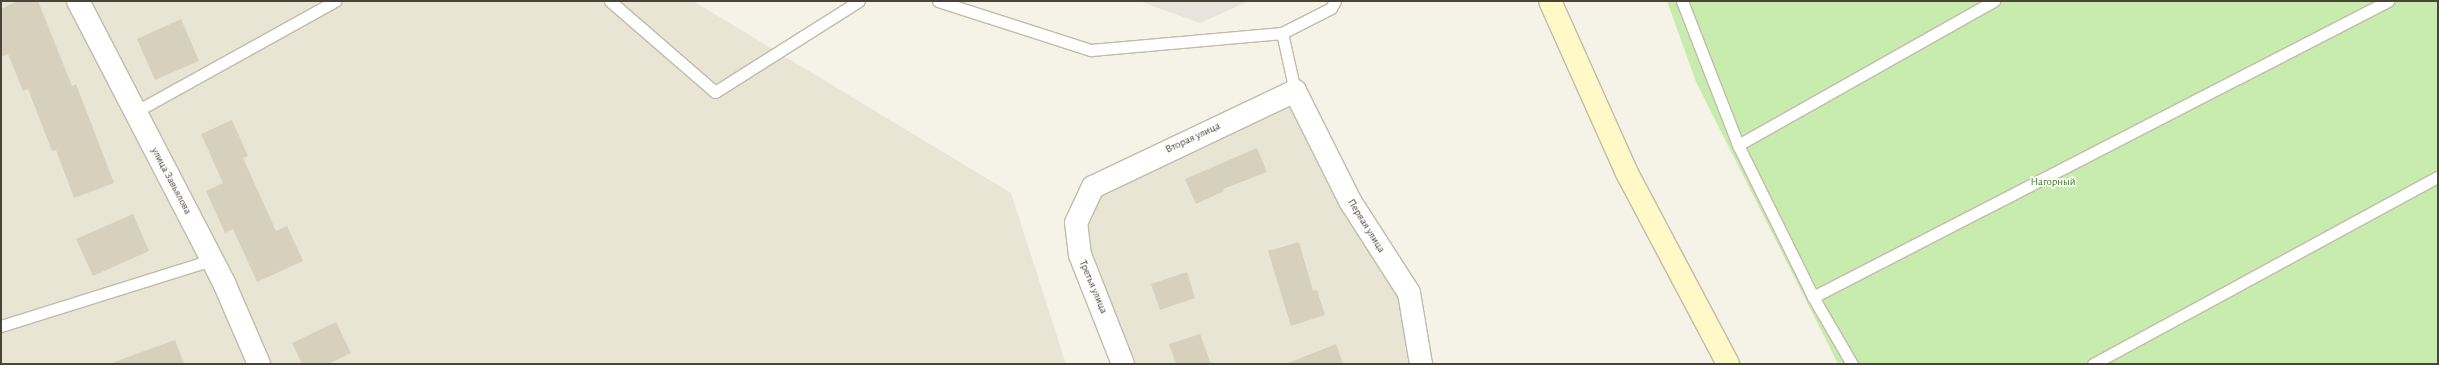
<!DOCTYPE html>
<html>
<head>
<meta charset="utf-8">
<style>
  body { margin:0 }
  #map { position:relative; width:2439px; height:365px; overflow:hidden; background:#f5f3e8; font-family:"Alegreya Sans",sans-serif }
  div>[style] { position:absolute }
  .residential>* { inset:0; background:#e9e5d5 }
  .industrial>* { inset:0; background:#e7e4dc }
  .green>* { inset:0; background:#c8ecae }
  .building>* { inset:0; background:#d7d0bc }
  .roads { filter:drop-shadow(1px 0 #c1bca9) drop-shadow(-1px 0 #c1bca9) drop-shadow(0 1px #c1bca9) drop-shadow(0 -1px #c1bca9) }
  .lane>* { height:11px; margin:-5.5px; padding:0 5.5px; transform-origin:5.5px; border-radius:5.5px; background:#fff }
  .street>* { height:22px; margin:-11px; padding:0 11px; transform-origin:11px; border-radius:11px; background:#fff }
  .secondary>* { height:22px; margin:-11px; padding:0 11px; transform-origin:11px; border-radius:11px; background:#fff9c8 }
  span { translate:-50% -50%; white-space:nowrap; text-align:center; line-height:1.15; -webkit-text-stroke:3px #fff; paint-order:stroke }
  .street-label { font-size:11px; color:#494436 }
  .park-label { font-size:11px; color:#3b7f24 }
  .frame { position:absolute; inset:0; border:2px solid #494436; pointer-events:none }
</style>
</head>
<body>
<div id="map">
  <div class="residential">
    <div style="clip-path:polygon(1px 1px,693px 1px,1011px 193px,1066px 364px,1px 364px)"></div>
    <div style="clip-path:polygon(1295px 91px,1409px 293px,1421px 364px,1123px 364px,1080px 255px,1093px 187px)"></div>
  </div>
  <div class="industrial">
    <div style="clip-path:polygon(1139px 1px,1249px 1px,1200px 23px)"></div>
  </div>
  <div class="green">
    <div style="clip-path:polygon(1667px 1px,2438px 1px,2438px 364px,1838px 364px,1696px 82px)"></div>
  </div>
  <div class="building">
    <div style="clip-path:polygon(17px 1px,38px 1px,72px 86px,76px 84px,114px 183px,74px 198px,56px 150px,52px 151px,28px 89px,23px 91px,8px 54px,1px 57px,1px 9px)"></div>
    <div style="clip-path:polygon(181px 19px,199px 61px,155px 80px,137px 39px)"></div>
    <div style="clip-path:polygon(232px 120px,248px 156px,243px 158px,276px 231px,287px 226px,303px 261px,257px 282px,233px 229px,225px 233px,206px 191px,223px 183px,201px 134px)"></div>
    <div style="clip-path:polygon(1257px 148px,1267px 172px,1223px 189px,1224px 191px,1196px 204px,1185px 179px)"></div>
    <div style="clip-path:polygon(133px 214px,149px 251px,93px 276px,76px 239px)"></div>
    <div style="clip-path:polygon(1299px 242px,1313px 291px,1317px 290px,1325px 315px,1291px 326px,1268px 251px)"></div>
    <div style="clip-path:polygon(1187px 272px,1195px 298px,1160px 310px,1151px 284px)"></div>
    <div style="clip-path:polygon(336px 322px,351px 353px,328px 364px,302px 364px,292px 343px)"></div>
    <div style="clip-path:polygon(1200px 334px,1211px 364px,1176px 364px,1169px 344px)"></div>
    <div style="clip-path:polygon(175px 340px,184px 364px,114px 364px,114px 362px)"></div>
    <div style="clip-path:polygon(1336px 344px,1343px 364px,1288px 364px,1288px 363px)"></div>
  </div>
  <div class="roads">
    <div class="lane">
      <div style="left:610px;top:1px;width:139px;rotate:40.9deg"></div>
      <div style="left:715px;top:92px;width:170px;rotate:-32.3deg"></div>
      <div style="left:938px;top:1px;width:161px;rotate:17.8deg"></div>
      <div style="left:1091px;top:50px;width:192px;rotate:-5.1deg"></div>
      <div style="left:1682px;top:1px;width:155px;rotate:68.7deg"></div>
      <div style="left:1738px;top:145px;width:169px;rotate:63.7deg"></div>
      <div style="left:1813px;top:297px;width:78px;rotate:59.8deg"></div>
      <div style="left:1295px;top:91px;width:59px;rotate:-102.6deg"></div>
      <div style="left:1282px;top:33px;width:55px;rotate:-27deg"></div>
      <div style="left:1331px;top:8px;width:8px;rotate:-60deg"></div>
      <div style="left:135px;top:112px;width:229px;rotate:-29deg"></div>
      <div style="left:1738px;top:145px;width:294px;rotate:-29.4deg"></div>
      <div style="left:1813px;top:297px;width:647px;rotate:-27.24deg"></div>
      <div style="left:1px;top:326px;width:221px;rotate:-17.4deg"></div>
      <div style="left:2093px;top:364px;width:392px;rotate:-28.5deg"></div>
    </div>
    <div class="street">
      <div style="left:78px;top:1px;width:318px;rotate:62.6deg"></div>
      <div style="left:224px;top:283px;width:88px;rotate:66.6deg"></div>
      <div style="left:1123px;top:364px;width:117px;rotate:-111.5deg"></div>
      <div style="left:1080px;top:255px;width:32px;rotate:-97deg"></div>
      <div style="left:1076px;top:223px;width:40px;rotate:-65deg"></div>
      <div style="left:1093px;top:187px;width:224px;rotate:-25.4deg"></div>
      <div style="left:1295px;top:91px;width:123px;rotate:63.4deg"></div>
      <div style="left:1350px;top:201px;width:109px;rotate:57.3deg"></div>
      <div style="left:1409px;top:293px;width:72px;rotate:80.4deg"></div>
    </div>
    <div class="secondary">
      <div style="left:1550px;top:1px;width:188px;rotate:65.9deg"></div>
      <div style="left:1627px;top:173px;width:216px;rotate:62.1deg"></div>
    </div>
  </div>
  <div class="street-label">
    <span style="left:1193px;top:138px;rotate:-25deg">Вторая улица</span>
    <span style="left:171px;top:181px;rotate:62deg">улица Завьялова</span>
    <span style="left:1366px;top:226px;rotate:58deg">Первая улица</span>
    <span style="left:1093px;top:287px;rotate:67deg">Третья улица</span>
  </div>
  <div class="park-label">
    <span style="left:2053px;top:182px">Нагорный</span>
  </div>
  <div class="frame"></div>
</div>
</body>
</html>
